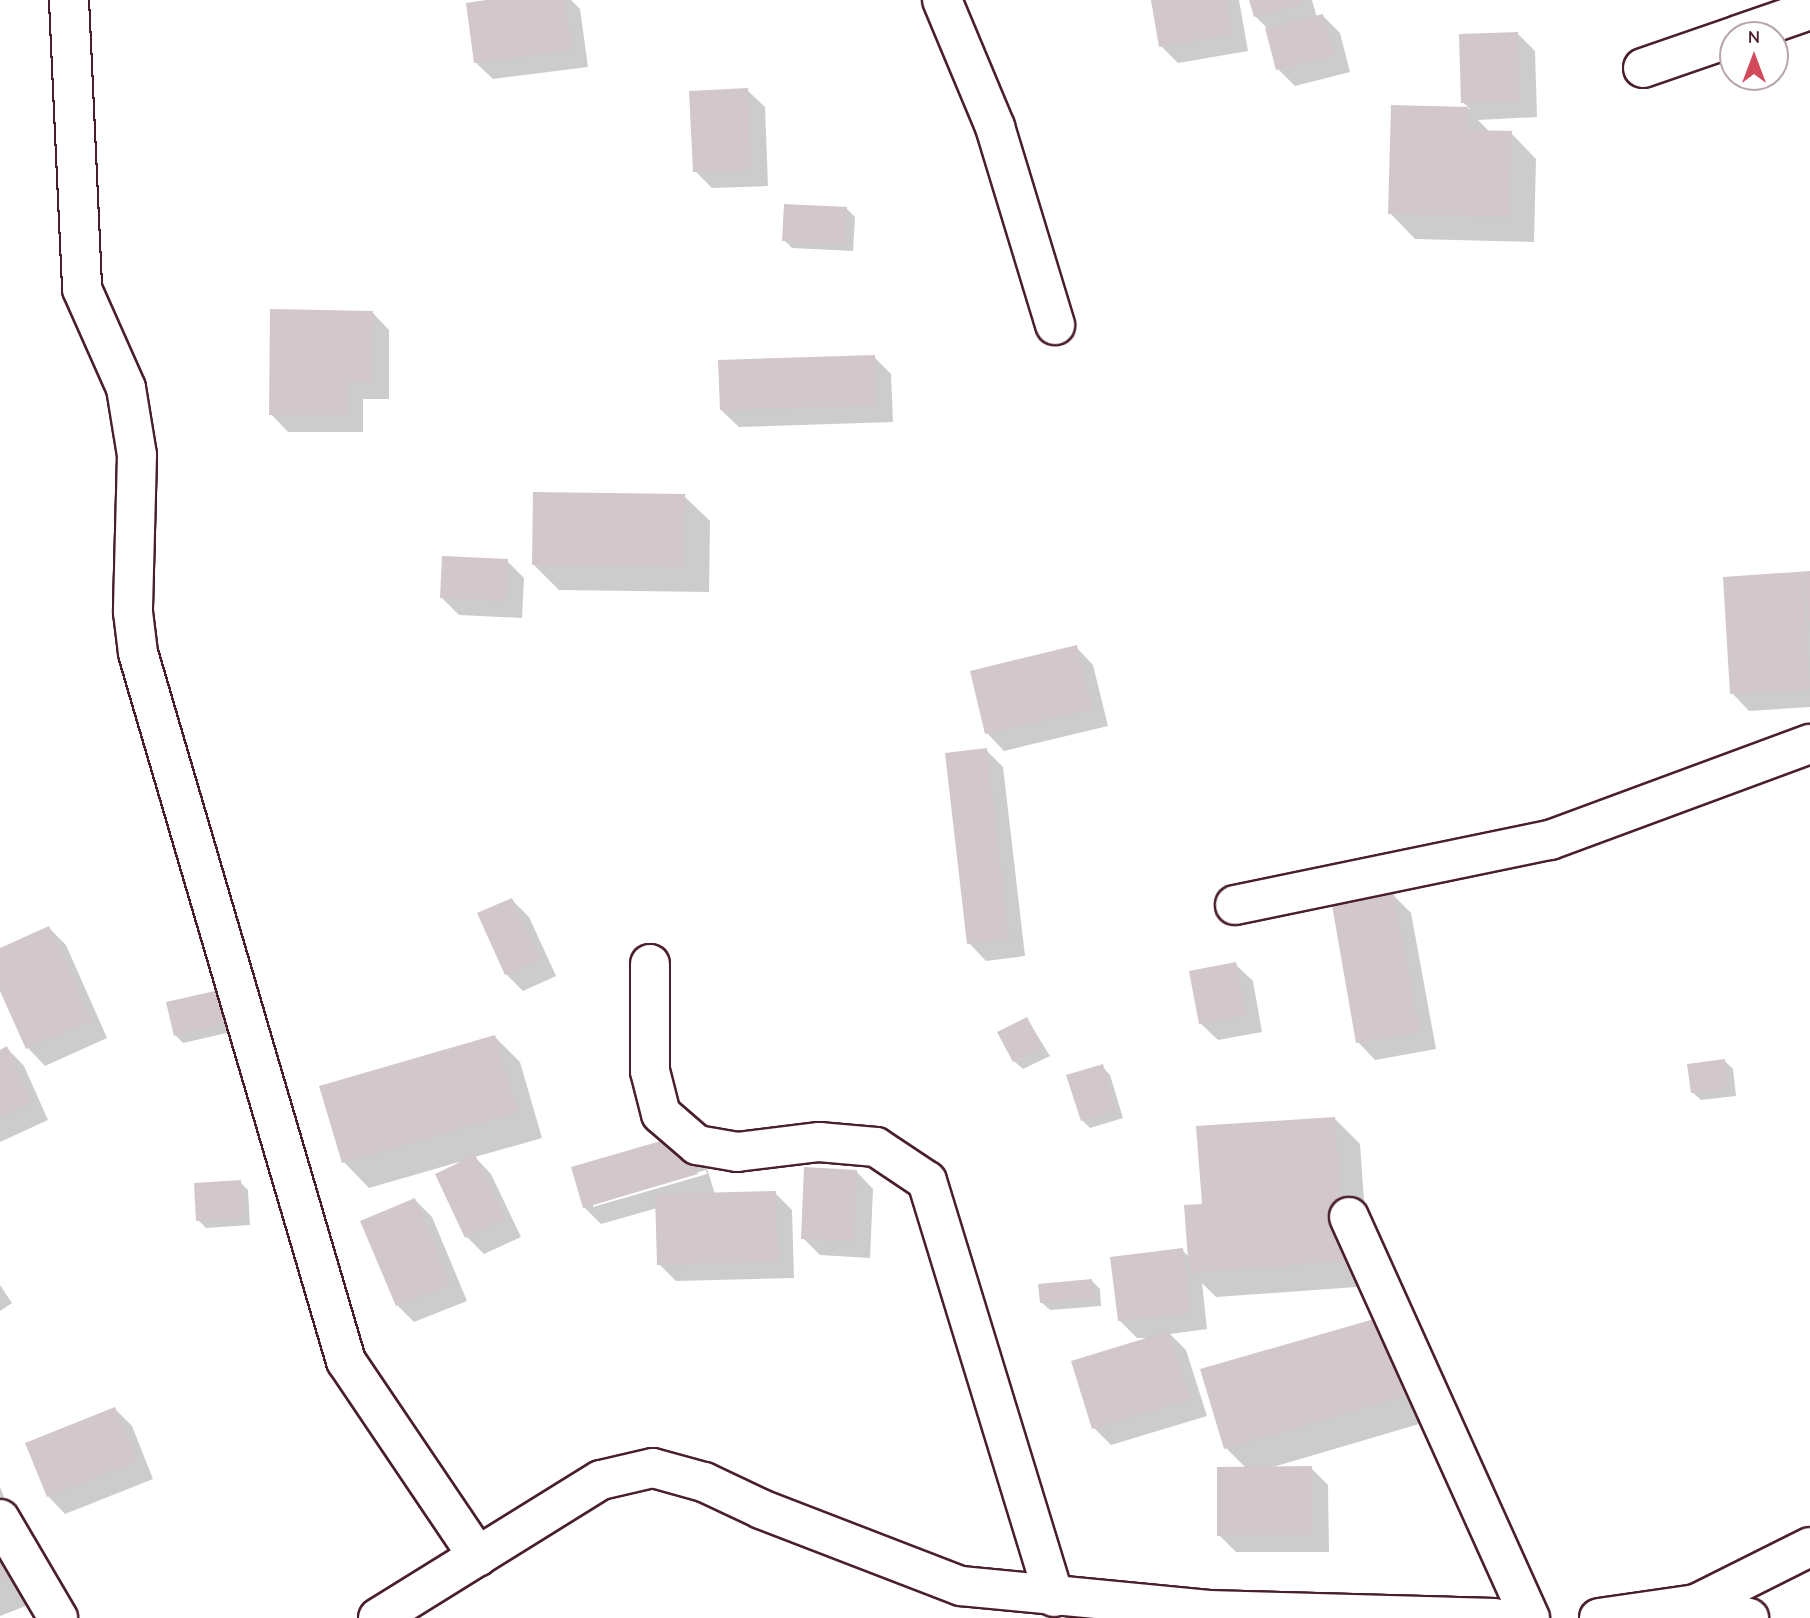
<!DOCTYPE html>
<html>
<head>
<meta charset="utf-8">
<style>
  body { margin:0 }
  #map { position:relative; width:1810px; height:1618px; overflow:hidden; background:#fff; font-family:"Comic Neue",sans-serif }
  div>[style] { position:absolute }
  .shadow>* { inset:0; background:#0003 }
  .building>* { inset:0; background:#d2c7cb }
  .roads { filter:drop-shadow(2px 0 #4a1f2b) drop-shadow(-2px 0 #4a1f2b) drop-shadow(0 2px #4a1f2b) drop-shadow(0 -2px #4a1f2b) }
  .street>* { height:38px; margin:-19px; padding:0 19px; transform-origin:19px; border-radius:19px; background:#fff }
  span { translate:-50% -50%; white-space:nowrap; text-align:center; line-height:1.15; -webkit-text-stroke:6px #fff; paint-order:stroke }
  .north { position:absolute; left:1719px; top:21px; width:70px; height:70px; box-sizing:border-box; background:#fff; border:2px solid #b7a5aa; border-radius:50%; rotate:0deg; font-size:19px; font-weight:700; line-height:28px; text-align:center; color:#4a1f2b }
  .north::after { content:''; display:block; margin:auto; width:24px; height:32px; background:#d1495b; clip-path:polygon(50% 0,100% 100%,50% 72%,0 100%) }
</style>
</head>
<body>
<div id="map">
  <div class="shadow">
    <div style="clip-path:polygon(499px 0,571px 0,580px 9px,588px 67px,493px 79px,475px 62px)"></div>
    <div style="clip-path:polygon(1153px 0,1239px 0,1248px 51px,1178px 63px,1161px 46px)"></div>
    <div style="clip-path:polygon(1251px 0,1312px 0,1317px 18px,1323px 16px,1340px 33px,1350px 72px,1295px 86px,1278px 69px,1267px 28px,1256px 17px)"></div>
    <div style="clip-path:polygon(1517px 33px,1535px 51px,1537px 117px,1478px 120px,1490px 132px,1511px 133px,1536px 159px,1534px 242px,1415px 239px,1390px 213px,1393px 107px,1470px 109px,1463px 102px)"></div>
    <div style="clip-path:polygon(747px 90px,765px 107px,768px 186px,712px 188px,695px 171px)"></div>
    <div style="clip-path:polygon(847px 209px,855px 217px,853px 251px,792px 248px,784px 240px)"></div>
    <div style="clip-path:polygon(372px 312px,389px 330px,389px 399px,363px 399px,363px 432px,288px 432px,271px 414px)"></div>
    <div style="clip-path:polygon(874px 357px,891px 374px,893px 422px,739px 427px,721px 410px)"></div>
    <div style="clip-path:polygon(684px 496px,710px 521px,709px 592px,559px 590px,534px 565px)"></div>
    <div style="clip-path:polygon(507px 561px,524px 578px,522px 618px,459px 615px,442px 598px)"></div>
    <div style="clip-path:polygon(1810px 573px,1810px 707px,1749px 711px,1732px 693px,1725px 579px)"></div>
    <div style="clip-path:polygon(1076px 647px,1093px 665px,1108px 726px,1004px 751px,987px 733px)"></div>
    <div style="clip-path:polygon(986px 750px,1003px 767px,1025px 956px,986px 961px,969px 943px)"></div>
    <div style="clip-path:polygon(1394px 896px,1411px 913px,1436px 1049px,1375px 1060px,1358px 1042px)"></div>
    <div style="clip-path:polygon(512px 900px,529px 917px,556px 976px,523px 991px,506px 974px)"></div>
    <div style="clip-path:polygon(49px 928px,66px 945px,107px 1038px,45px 1066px,28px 1048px,0 987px,0 950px)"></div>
    <div style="clip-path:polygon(1235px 964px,1253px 981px,1262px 1032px,1218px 1040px,1200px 1023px)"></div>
    <div style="clip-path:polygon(215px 992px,223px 1001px,231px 1032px,183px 1043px,175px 1035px)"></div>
    <div style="clip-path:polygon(1027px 1019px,1050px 1056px,1023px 1069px,1014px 1061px)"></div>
    <div style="clip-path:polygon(495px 1037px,520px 1062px,542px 1138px,475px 1157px,491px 1174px,521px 1237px,484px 1254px,467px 1237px,459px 1162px,369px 1188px,344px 1162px)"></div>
    <div style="clip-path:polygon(7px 1048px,24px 1066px,48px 1120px,0 1142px,0 1051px)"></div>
    <div style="clip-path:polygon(1725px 1061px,1733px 1069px,1736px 1096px,1701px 1100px,1692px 1092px)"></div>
    <div style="clip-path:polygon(1102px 1066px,1110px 1075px,1123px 1118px,1090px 1128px,1082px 1120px)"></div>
    <div style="clip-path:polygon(1335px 1119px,1360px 1144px,1370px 1286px,1216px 1297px,1202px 1283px,1207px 1329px,1170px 1334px,1186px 1350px,1207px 1416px,1111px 1445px,1094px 1428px,1151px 1338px,1137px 1338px,1120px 1321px,1182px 1250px,1189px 1257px,1204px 1206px)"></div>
    <div style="clip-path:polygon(evenodd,702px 1153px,715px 1194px,775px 1193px,792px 1210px,794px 1278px,676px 1281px,659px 1264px,657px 1208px,601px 1224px,584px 1207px,702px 1153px,706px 1170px,707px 1174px,593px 1207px,593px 1203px,706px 1170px)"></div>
    <div style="clip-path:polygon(856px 1171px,873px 1189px,870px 1258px,820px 1255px,803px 1238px)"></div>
    <div style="clip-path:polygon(240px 1182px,248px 1190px,250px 1225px,206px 1228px,198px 1220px)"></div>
    <div style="clip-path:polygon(415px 1200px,432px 1217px,467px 1301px,414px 1322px,397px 1305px)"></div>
    <div style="clip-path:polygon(1092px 1281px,1100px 1289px,1101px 1306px,1050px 1310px,1041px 1302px)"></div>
    <div style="clip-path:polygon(0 1285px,12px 1303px,0 1311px)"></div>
    <div style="clip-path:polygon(1395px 1315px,1443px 1417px,1273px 1467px,1311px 1468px,1328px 1485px,1329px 1552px,1236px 1552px,1219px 1535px,1246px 1468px,1226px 1448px)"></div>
    <div style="clip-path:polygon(115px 1409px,132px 1426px,153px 1479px,65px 1514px,48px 1496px)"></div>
    <div style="clip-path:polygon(0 1487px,44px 1599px,0 1616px)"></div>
  </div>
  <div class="building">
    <div style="clip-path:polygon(486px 0,565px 0,572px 50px,474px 63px,466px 3px)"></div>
    <div style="clip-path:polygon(1151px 0,1226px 0,1232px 34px,1159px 47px)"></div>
    <div style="clip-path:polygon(1249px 0,1301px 0,1302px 4px,1254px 17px)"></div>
    <div style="clip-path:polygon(1323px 14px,1334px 55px,1276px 70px,1265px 28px)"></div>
    <div style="clip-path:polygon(1518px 32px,1520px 101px,1461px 103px,1459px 34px)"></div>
    <div style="clip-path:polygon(748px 88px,752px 169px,693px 172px,689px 91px)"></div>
    <div style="clip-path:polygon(1391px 105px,1468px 107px,1467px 130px,1512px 131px,1509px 217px,1388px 214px)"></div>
    <div style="clip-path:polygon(784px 204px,847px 207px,846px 244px,782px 241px)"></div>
    <div style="clip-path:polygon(270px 309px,373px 311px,372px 383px,347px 382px,347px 416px,269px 415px)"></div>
    <div style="clip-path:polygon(875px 355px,877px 406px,720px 410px,718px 360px)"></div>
    <div style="clip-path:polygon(533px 492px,685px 494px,684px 567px,532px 565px)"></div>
    <div style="clip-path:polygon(442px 556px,508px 559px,505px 601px,440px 598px)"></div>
    <div style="clip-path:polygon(1810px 571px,1810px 626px,1804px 577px,1810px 689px,1730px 694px,1723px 577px)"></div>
    <div style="clip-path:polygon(1077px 645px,1092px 709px,985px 734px,970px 671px)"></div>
    <div style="clip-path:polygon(987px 748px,1009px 939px,967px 944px,945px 753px)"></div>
    <div style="clip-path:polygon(1394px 894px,1420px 1032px,1356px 1043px,1332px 905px)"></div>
    <div style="clip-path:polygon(512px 898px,540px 959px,505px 975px,477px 913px)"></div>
    <div style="clip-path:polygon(49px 926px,92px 1020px,26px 1049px,0 991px,0 948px)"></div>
    <div style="clip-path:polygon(1236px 962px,1246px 1015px,1199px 1024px,1189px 971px)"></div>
    <div style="clip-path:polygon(215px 991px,224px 1024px,174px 1036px,166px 1002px)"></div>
    <div style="clip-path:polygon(1027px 1017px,1043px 1047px,1013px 1062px,997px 1032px)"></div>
    <div style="clip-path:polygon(495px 1035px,518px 1112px,342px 1163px,319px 1086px)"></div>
    <div style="clip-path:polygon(7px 1046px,32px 1103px,0 1117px,0 1050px)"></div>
    <div style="clip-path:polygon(1725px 1059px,1728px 1088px,1691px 1093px,1687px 1064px)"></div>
    <div style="clip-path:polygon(1103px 1064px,1116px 1110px,1081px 1121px,1066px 1075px)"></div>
    <div style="clip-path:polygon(1335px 1117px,1345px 1261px,1189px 1273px,1184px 1205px,1202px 1204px,1196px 1126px)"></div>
    <div style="clip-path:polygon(685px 1134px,698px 1174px,583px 1208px,571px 1167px)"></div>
    <div style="clip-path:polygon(475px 1155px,505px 1219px,465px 1238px,435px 1174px)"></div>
    <div style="clip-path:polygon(804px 1167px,857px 1170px,854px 1241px,801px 1239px)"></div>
    <div style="clip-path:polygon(241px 1180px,243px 1218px,196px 1221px,194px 1183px)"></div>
    <div style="clip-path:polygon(776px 1191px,778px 1262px,657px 1265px,655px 1194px)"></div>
    <div style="clip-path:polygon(415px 1198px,451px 1284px,396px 1306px,360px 1221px)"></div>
    <div style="clip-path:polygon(1183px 1248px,1191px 1313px,1118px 1321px,1110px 1257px)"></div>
    <div style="clip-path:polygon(1092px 1279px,1094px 1298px,1040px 1303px,1038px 1284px)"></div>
    <div style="clip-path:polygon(1395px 1313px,1419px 1392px,1224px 1449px,1200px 1369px)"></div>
    <div style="clip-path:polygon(1169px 1331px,1191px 1399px,1092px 1429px,1071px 1361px)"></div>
    <div style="clip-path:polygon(115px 1407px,137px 1461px,47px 1497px,25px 1443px)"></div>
    <div style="clip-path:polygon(1312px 1466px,1312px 1535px,1217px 1536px,1217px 1467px)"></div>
    <div style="clip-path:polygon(0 1523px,20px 1574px,0 1581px)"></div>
  </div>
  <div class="roads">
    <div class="street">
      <div style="left:69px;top:0;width:289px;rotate:87.4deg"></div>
      <div style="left:82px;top:289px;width:108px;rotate:66deg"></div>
      <div style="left:126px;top:388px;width:68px;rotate:80.7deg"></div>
      <div style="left:137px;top:455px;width:157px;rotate:91.5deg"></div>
      <div style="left:133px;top:612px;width:41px;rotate:83deg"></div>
      <div style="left:138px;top:653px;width:738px;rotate:73.63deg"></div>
      <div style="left:346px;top:1361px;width:236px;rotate:56deg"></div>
      <div style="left:942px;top:0;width:138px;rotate:67.3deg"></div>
      <div style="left:995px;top:127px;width:207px;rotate:73.1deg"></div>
      <div style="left:1738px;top:35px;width:76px;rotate:-19.1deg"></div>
      <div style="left:1643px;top:68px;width:95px;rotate:-19deg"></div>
      <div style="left:1235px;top:905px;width:322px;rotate:-11.7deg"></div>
      <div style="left:1550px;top:840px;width:277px;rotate:-20.3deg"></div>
      <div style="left:650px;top:964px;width:107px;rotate:90deg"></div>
      <div style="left:650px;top:1071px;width:44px;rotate:75.7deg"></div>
      <div style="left:661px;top:1114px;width:48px;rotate:40.7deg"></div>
      <div style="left:697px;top:1145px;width:41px;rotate:9.9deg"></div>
      <div style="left:737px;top:1152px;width:83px;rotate:-7deg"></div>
      <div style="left:819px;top:1142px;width:57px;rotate:5deg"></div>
      <div style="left:876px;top:1147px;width:61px;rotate:33.7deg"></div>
      <div style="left:927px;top:1181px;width:435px;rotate:73deg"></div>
      <div style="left:1349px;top:1217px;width:440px;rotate:65.7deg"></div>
      <div style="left:0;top:1519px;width:115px;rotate:59.6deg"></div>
      <div style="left:1696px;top:1604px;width:55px;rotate:14.8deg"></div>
      <div style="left:378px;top:1618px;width:262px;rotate:-31.8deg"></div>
      <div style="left:601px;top:1480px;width:53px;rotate:-13deg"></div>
      <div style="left:653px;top:1468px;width:53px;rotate:15.4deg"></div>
      <div style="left:704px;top:1482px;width:63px;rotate:25.3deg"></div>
      <div style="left:761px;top:1509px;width:214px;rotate:21.1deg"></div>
      <div style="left:961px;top:1586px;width:249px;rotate:5.5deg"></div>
      <div style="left:1209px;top:1610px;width:286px;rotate:1.6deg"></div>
      <div style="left:1599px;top:1618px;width:98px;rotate:-8.2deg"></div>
      <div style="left:1696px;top:1604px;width:127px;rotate:-26.6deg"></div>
    </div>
  </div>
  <div class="north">N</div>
</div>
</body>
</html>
